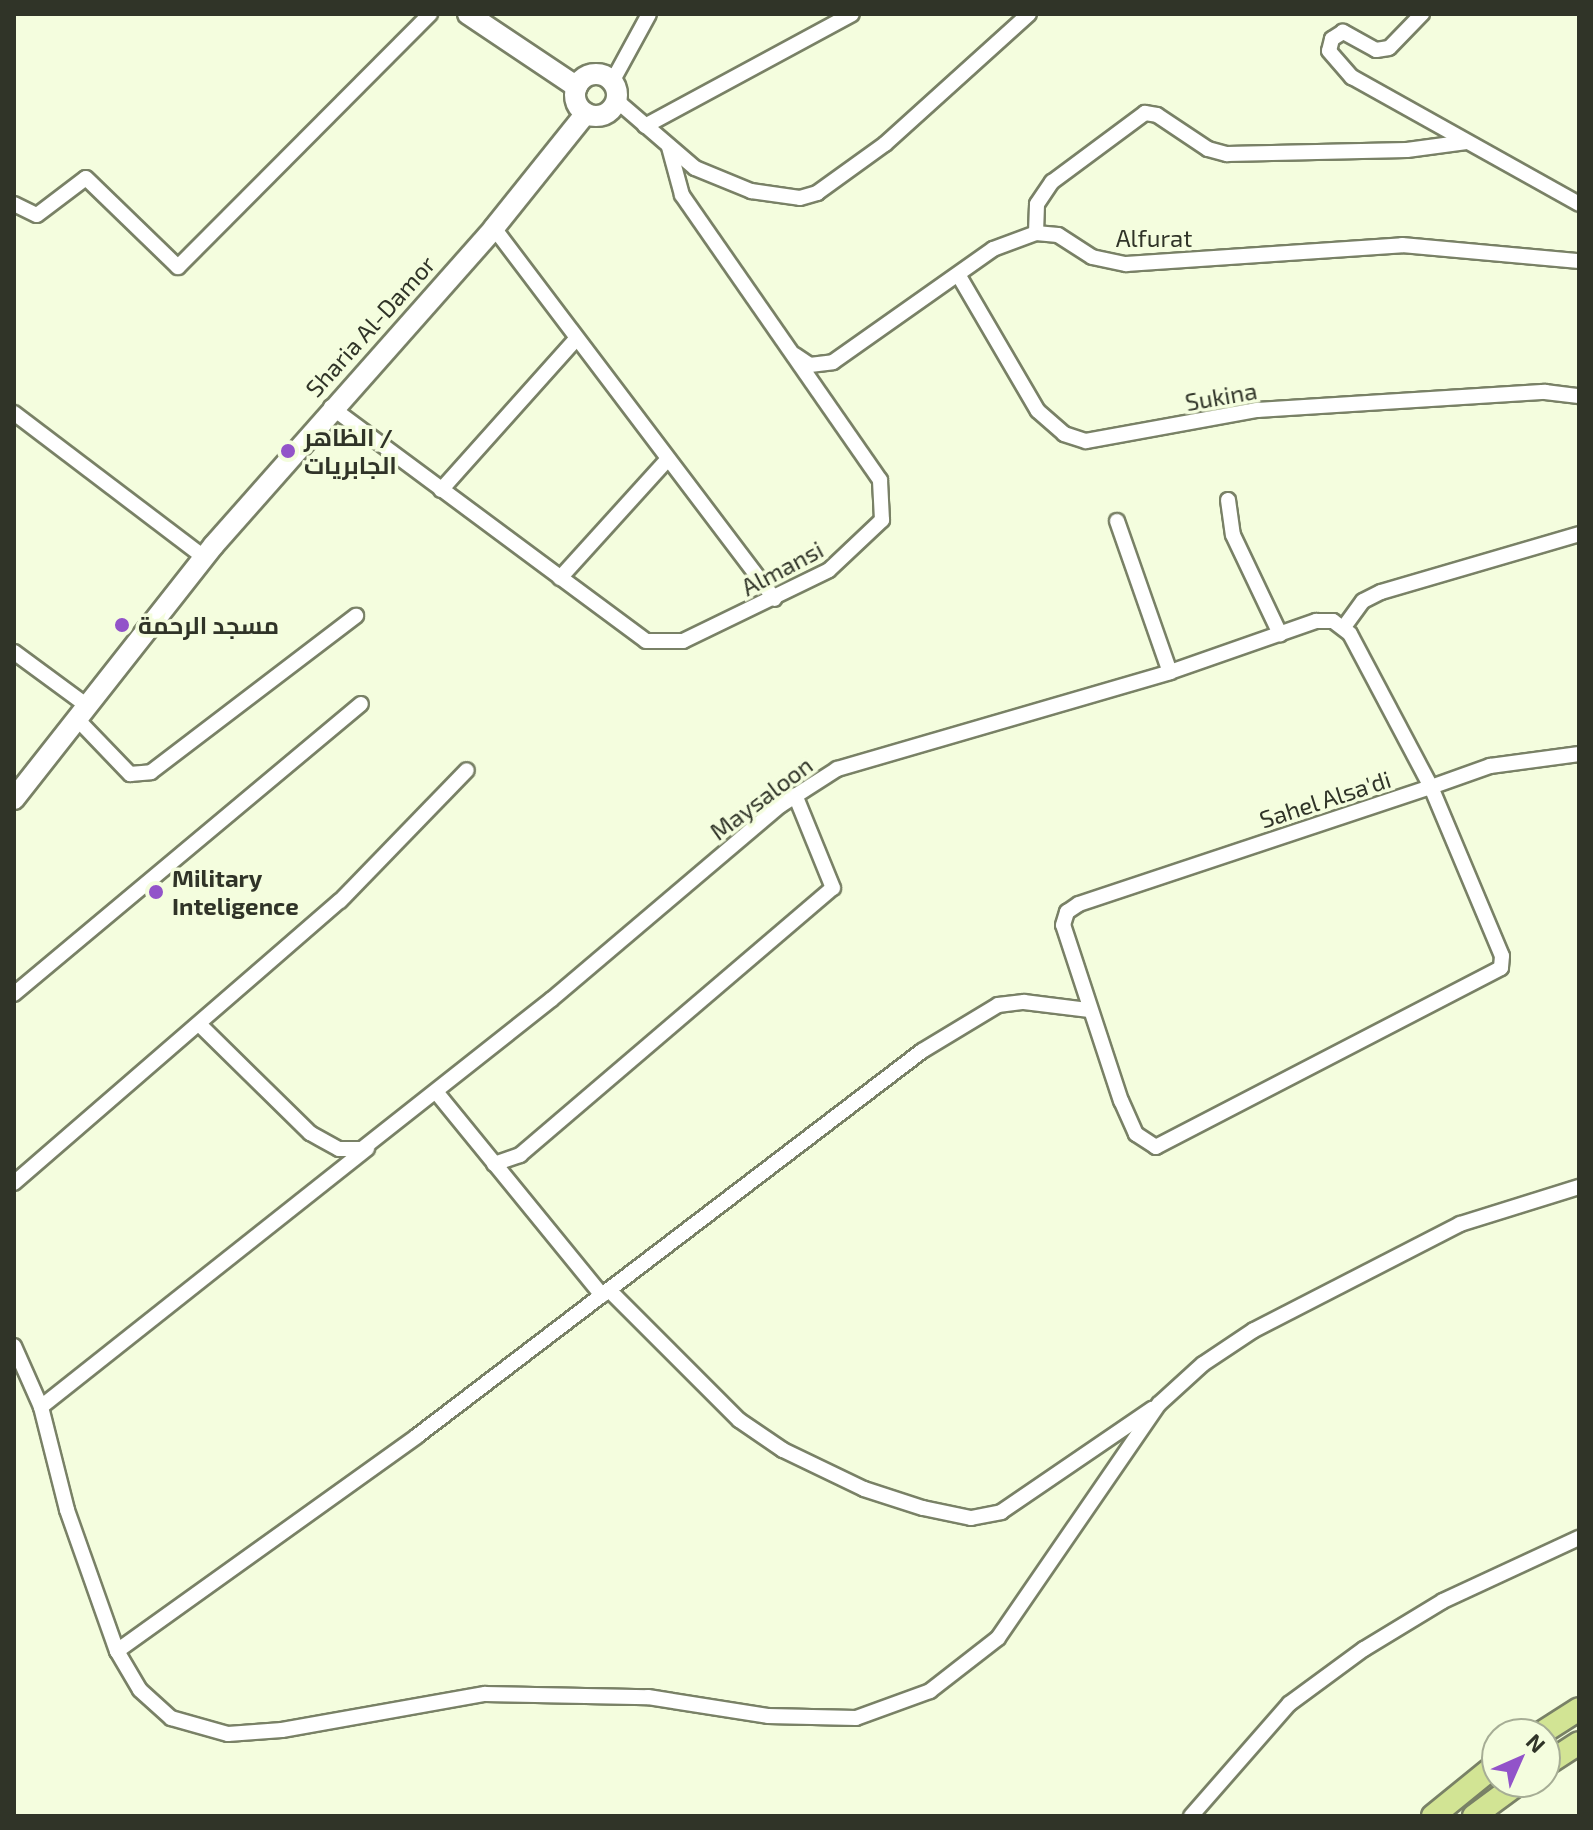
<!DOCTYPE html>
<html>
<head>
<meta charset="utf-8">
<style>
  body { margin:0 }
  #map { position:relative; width:1593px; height:1830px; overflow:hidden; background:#f4fdde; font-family:"Exo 2",Cairo,sans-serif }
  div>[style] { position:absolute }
  .roads { filter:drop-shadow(2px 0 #798166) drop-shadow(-2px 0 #798166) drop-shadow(0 2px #798166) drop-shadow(0 -2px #798166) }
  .street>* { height:14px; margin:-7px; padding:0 7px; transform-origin:7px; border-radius:7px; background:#fff }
  .secondary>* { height:20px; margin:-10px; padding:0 10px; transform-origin:10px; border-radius:10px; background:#fff }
  .secondary>.ring { margin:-10px; padding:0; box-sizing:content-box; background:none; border:20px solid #fff; border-radius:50% }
  .primary>* { height:22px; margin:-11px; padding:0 11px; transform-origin:11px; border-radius:11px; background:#d2e494 }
  .dots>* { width:22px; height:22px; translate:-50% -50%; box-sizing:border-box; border:4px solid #f4fdde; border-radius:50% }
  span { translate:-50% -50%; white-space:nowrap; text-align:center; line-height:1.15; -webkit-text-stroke:7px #f4fdde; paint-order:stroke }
  .street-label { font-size:24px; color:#303428 }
  .poi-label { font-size:24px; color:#303428; font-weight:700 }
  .left { translate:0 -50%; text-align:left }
  .frame { position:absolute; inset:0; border:16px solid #303428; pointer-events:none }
  .north { position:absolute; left:1481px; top:1718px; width:80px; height:80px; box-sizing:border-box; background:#f4fdde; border:2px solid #a6ad95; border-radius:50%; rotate:45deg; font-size:22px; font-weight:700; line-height:32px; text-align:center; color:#303428 }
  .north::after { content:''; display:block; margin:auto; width:28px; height:36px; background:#9253c9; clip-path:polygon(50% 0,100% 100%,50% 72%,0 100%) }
</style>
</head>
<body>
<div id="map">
  <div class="roads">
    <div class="street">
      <div style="left:1422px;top:14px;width:47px;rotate:134.1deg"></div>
      <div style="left:1389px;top:48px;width:13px;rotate:171deg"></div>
      <div style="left:1376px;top:50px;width:38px;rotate:-151deg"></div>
      <div style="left:1343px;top:32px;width:13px;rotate:148deg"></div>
      <div style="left:1332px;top:39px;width:12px;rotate:104deg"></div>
      <div style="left:1329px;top:51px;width:35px;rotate:49deg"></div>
      <div style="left:1352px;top:77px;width:260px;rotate:29.2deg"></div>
      <div style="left:612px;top:82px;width:77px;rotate:-61.4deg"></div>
      <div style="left:616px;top:100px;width:104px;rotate:40.7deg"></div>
      <div style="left:695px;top:168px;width:61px;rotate:22.3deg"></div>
      <div style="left:751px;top:191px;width:49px;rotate:8.1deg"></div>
      <div style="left:800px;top:198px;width:18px;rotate:-16deg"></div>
      <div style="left:817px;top:193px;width:84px;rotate:-35.8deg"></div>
      <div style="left:885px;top:144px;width:194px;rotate:-42.1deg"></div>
      <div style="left:645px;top:126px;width:235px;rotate:-28.4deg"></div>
      <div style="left:14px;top:204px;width:25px;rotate:26deg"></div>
      <div style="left:37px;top:215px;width:61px;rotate:-37.1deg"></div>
      <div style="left:86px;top:178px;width:128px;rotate:44.1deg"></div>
      <div style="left:178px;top:267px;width:357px;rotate:-45.1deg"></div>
      <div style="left:494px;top:228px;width:465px;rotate:52.9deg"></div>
      <div style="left:1036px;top:233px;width:29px;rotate:-88deg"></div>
      <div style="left:1037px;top:204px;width:27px;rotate:-56deg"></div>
      <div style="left:1052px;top:182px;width:116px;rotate:-36.6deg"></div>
      <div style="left:1145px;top:113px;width:12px;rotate:9deg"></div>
      <div style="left:1157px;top:115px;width:61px;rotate:33.7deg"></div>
      <div style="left:1208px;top:149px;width:20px;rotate:15deg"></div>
      <div style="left:1227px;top:154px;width:180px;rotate:-1.3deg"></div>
      <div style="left:1407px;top:150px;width:60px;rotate:-7.7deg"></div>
      <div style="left:959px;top:276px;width:156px;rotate:59.7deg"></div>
      <div style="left:1038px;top:411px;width:35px;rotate:41deg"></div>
      <div style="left:1064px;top:434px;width:23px;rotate:18deg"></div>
      <div style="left:1086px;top:441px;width:174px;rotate:-10.3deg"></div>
      <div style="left:1257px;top:410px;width:289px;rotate:-3.6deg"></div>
      <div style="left:1545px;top:392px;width:34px;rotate:7deg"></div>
      <div style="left:795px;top:355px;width:18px;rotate:34deg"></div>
      <div style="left:810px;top:365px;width:23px;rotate:-7deg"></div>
      <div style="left:833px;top:362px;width:196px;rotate:-35.2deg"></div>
      <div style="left:993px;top:249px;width:46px;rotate:-20.4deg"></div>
      <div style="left:1036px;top:233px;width:22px;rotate:5deg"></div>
      <div style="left:1058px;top:235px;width:40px;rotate:32.9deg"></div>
      <div style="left:1092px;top:257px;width:35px;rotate:12deg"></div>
      <div style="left:1126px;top:264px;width:277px;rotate:-3.9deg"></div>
      <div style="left:1402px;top:245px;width:178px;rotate:5.2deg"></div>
      <div style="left:331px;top:407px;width:392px;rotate:36.6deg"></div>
      <div style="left:646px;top:641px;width:37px"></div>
      <div style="left:683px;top:641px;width:162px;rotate:-25.9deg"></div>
      <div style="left:829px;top:570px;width:73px;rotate:-43.3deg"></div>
      <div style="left:882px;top:520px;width:40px;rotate:-92.9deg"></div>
      <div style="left:880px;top:480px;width:347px;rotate:-124.8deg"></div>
      <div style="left:682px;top:195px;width:50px;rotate:-105.2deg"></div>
      <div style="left:14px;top:413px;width:238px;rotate:37.2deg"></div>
      <div style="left:441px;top:490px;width:200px;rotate:-48.2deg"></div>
      <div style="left:1228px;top:500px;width:35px;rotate:82deg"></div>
      <div style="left:1233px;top:535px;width:110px;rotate:64.6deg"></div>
      <div style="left:1117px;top:521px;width:160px;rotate:70.7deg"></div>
      <div style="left:560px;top:578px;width:159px;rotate:-47.8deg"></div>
      <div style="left:1344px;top:627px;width:32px;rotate:-54deg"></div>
      <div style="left:1363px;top:601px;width:20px;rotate:-27deg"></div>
      <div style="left:1381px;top:592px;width:206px;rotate:-16.3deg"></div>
      <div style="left:14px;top:652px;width:93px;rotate:36.3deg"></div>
      <div style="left:79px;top:721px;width:74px;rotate:46.1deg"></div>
      <div style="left:130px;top:774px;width:21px;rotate:-5deg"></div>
      <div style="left:151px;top:772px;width:258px;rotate:-37.3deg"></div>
      <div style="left:14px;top:994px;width:452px;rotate:-39.9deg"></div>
      <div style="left:199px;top:1024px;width:156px;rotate:44.5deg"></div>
      <div style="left:310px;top:1133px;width:33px;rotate:29deg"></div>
      <div style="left:339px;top:1149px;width:23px"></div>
      <div style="left:362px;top:1149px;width:242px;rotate:-38.3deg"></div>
      <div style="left:552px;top:999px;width:300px;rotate:-40.3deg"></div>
      <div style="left:781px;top:805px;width:67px;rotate:-32.7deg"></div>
      <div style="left:837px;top:769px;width:347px;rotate:-16.2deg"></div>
      <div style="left:1170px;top:672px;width:155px;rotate:-19.3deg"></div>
      <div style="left:1316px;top:621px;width:17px"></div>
      <div style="left:1333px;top:621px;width:21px;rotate:37deg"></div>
      <div style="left:1350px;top:634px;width:173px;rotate:62.1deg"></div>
      <div style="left:1431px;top:787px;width:183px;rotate:67.2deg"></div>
      <div style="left:1502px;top:956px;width:12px;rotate:95deg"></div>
      <div style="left:1501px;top:968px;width:389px;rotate:152.6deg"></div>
      <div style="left:1156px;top:1147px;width:24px;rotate:-147deg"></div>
      <div style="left:1136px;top:1134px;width:36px;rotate:-114deg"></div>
      <div style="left:1121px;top:1101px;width:185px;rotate:-108.2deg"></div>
      <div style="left:1063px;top:925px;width:14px;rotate:-73deg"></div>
      <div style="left:1067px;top:912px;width:14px;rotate:-34deg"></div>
      <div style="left:1079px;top:904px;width:371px;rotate:-18.4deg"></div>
      <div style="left:1431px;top:787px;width:63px;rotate:-19.6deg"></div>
      <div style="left:1490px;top:766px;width:90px;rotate:-7.7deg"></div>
      <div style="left:437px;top:1093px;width:261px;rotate:50.8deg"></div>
      <div style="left:494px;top:1164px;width:28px;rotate:-19deg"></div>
      <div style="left:520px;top:1155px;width:411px;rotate:-40.5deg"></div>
      <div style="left:833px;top:888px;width:100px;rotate:-112.2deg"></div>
      <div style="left:14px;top:1183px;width:431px;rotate:-40.9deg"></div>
      <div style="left:340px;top:901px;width:182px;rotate:-45.9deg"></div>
      <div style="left:609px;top:1290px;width:184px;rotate:45deg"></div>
      <div style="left:739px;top:1420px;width:53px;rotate:34.3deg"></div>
      <div style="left:783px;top:1450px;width:90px;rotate:25.7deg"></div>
      <div style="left:864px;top:1489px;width:62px;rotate:17.9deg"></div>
      <div style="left:923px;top:1508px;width:49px;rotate:11.8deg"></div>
      <div style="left:971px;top:1518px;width:31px;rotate:-11deg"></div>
      <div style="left:1001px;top:1512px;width:183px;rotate:-34.3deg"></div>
      <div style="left:14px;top:1346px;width:67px;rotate:66.1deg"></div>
      <div style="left:41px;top:1407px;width:106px;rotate:75.8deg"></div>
      <div style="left:67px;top:1510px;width:150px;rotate:70.5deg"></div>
      <div style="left:117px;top:1651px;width:45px;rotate:59.5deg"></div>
      <div style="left:140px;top:1690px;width:42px;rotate:42.1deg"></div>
      <div style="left:171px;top:1718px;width:59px;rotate:15.7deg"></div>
      <div style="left:228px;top:1734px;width:54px;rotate:-4.2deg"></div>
      <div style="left:282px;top:1730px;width:206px;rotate:-10.1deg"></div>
      <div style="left:485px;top:1694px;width:163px;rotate:1.1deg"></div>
      <div style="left:648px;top:1697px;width:121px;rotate:9deg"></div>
      <div style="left:768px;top:1716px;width:88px;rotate:1.3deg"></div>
      <div style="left:856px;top:1718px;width:79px;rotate:-20deg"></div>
      <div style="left:930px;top:1691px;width:86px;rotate:-37.9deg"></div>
      <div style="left:998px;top:1638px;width:284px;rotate:-55.5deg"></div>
      <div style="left:1159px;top:1404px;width:59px;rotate:-42.3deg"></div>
      <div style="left:1203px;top:1364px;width:61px;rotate:-33.7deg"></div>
      <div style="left:1254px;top:1330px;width:232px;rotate:-27.2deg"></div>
      <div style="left:1460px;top:1224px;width:125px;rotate:-17.3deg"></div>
      <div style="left:41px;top:1407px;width:416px;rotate:-38.4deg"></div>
      <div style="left:117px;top:1651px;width:369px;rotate:-35.6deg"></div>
      <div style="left:417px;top:1436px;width:635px;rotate:-37.32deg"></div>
      <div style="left:922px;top:1051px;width:89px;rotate:-31.2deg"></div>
      <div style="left:998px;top:1005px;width:26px;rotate:-7deg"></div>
      <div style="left:1024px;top:1002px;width:64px;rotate:7.1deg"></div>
      <div style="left:1191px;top:1816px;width:149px;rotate:-48.8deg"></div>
      <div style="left:1289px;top:1704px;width:93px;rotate:-36.3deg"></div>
      <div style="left:1364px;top:1649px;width:92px;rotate:-31.3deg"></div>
      <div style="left:1443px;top:1601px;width:150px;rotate:-24.9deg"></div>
    </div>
    <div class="secondary">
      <div style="left:468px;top:14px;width:131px;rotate:33.8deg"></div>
      <div class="ring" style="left:575px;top:74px;width:22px;height:22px"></div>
      <div style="left:14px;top:799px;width:323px;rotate:-51.8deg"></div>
      <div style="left:214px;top:545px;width:423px;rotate:-48.5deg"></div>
      <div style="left:494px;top:228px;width:147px;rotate:-51.3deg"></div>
    </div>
    <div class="primary">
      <div style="left:1540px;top:1734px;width:46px;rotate:-32.7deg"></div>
      <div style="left:1545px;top:1765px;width:40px;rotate:-32.9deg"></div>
      <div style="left:1433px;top:1816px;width:82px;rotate:-39.1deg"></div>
      <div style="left:1474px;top:1816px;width:57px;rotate:-36.5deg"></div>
    </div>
  </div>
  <div class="dots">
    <div style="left:288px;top:451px;background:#9253c9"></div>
    <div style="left:122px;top:625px;background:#9253c9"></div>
    <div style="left:156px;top:892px;background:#9253c9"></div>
  </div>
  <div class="street-label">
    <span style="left:1154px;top:238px">Alfurat</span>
    <span style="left:370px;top:326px;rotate:-48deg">Sharia Al-Damor</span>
    <span style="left:1221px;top:396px;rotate:-10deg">Sukina</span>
    <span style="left:782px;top:568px;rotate:-28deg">Almansi</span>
    <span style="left:761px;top:798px;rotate:-37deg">Maysaloon</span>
    <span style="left:1325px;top:799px;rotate:-18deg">Sahel Alsa'di</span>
  </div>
  <div class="poi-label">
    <span class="left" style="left:304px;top:451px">الظاهر /<br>الجابريات</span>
    <span class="left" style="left:138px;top:625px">مسجد الرحمة</span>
    <span class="left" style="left:172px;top:892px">Military<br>Inteligence</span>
  </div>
  <div class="frame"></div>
  <div class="north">N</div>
</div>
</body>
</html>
